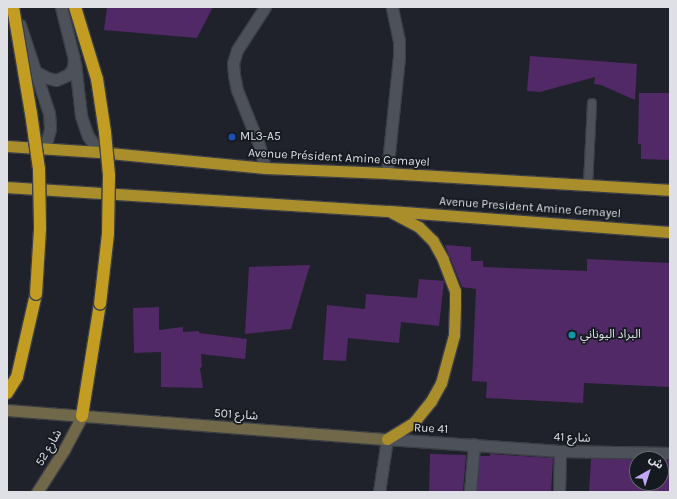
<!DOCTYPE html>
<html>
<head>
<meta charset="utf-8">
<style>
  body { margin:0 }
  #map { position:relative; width:677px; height:499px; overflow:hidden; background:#1f222a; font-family:Karla,"Noto Sans Arabic",sans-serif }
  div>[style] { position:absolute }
  .building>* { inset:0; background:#512966 }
  .roads { filter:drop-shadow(1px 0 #3c3f45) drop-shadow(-1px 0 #3c3f45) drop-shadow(0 1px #3c3f45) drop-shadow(0 -1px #3c3f45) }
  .service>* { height:8px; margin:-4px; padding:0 4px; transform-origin:4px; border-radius:4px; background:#4d525a }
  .minor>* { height:11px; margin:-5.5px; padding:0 5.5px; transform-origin:5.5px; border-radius:5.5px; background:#4d525a }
  .tertiary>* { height:11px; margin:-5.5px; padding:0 5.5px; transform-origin:5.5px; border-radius:5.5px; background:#4d525a }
  .secondary>* { height:11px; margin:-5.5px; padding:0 5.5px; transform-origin:5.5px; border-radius:5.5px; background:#706849 }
  .trunk>* { height:11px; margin:-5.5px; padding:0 5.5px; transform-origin:5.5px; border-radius:5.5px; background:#aa8e2c }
  .motorway>* { height:12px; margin:-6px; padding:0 6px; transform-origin:6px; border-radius:6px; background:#c29d21 }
  .bridges { filter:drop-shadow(1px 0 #3c3f45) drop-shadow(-1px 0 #3c3f45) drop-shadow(0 1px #3c3f45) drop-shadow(0 -1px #3c3f45) }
  .motorway-bridge>* { height:12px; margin:-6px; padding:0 6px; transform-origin:6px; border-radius:6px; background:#c29d21 }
  .dots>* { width:11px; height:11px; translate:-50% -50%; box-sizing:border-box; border:2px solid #151920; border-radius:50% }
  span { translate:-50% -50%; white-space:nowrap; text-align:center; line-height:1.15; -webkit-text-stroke:3.5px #151920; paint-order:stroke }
  .poi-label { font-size:12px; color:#dee0e5 }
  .left { translate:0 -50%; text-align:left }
  .street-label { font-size:12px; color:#dee0e5 }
  .frame { position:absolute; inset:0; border:8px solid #dee0e5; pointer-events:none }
  .north { position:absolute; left:629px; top:451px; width:40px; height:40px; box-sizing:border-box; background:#151920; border:1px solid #65696f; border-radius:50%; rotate:39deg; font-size:11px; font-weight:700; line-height:16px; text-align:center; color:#dee0e5 }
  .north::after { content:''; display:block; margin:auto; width:14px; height:18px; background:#c0a8f4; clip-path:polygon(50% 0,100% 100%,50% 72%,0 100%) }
</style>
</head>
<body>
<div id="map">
  <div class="building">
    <div style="clip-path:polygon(107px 7px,213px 7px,197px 38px,104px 30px)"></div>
    <div style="clip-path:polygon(530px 56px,637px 64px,635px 100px,601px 85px,594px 84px,595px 77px,540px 92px,527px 91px)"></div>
    <div style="clip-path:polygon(639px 93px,670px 93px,670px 160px,641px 159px,641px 144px,638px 144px)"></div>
    <div style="clip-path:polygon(445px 245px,471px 247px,471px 261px,483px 261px,483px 267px,587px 271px,587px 259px,670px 263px,670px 387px,584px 383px,583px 403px,486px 398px,487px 382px,472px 381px,476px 289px,462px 287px)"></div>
    <div style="clip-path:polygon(310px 265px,291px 329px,245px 334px,249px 267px)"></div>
    <div style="clip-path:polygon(419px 279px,444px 281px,439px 326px,401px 322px,399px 343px,348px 338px,346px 361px,323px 360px,327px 305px,365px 309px,366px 294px,417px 298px)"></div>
    <div style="clip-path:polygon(159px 307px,159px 330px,183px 327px,183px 332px,199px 331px,199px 333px,247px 339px,245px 359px,201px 354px,202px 367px,200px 368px,203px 388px,161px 387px,161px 352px,134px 353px,133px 308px)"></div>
    <div style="clip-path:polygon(430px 454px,466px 455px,463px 492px,429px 492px)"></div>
    <div style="clip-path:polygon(490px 454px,553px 458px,551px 492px,477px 492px,480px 456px,490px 456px)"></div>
    <div style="clip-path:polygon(591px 459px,637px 459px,637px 483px,661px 483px,661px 460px,670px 460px,670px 492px,589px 492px)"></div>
  </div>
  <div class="roads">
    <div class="service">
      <div style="left:588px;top:185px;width:82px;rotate:-87.2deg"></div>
    </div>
    <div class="minor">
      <div style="left:379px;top:492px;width:54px;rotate:-81.4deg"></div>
      <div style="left:470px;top:492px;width:48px;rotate:-85.2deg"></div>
      <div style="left:559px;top:492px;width:41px;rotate:-88.6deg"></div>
    </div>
    <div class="tertiary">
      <div style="left:265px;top:7px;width:51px;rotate:123.1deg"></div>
      <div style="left:237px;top:50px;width:14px;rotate:107deg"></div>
      <div style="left:233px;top:63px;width:12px;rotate:85deg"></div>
      <div style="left:234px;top:75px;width:15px;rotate:79deg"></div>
      <div style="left:237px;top:90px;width:59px;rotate:68.2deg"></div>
      <div style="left:259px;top:145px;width:24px;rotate:75deg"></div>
      <div style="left:20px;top:25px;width:93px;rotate:71.8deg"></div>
      <div style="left:49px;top:113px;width:16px;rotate:86deg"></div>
      <div style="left:50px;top:129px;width:11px;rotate:105deg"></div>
      <div style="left:47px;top:140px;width:9px;rotate:122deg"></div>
      <div style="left:75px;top:63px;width:53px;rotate:83.5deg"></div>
      <div style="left:81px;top:116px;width:21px;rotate:71deg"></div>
      <div style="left:88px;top:136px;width:19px;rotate:55deg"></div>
      <div style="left:36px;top:72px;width:13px;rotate:27deg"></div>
      <div style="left:48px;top:78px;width:8px;rotate:14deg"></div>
      <div style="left:56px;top:80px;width:13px;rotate:-23deg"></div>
      <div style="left:68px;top:75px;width:9px;rotate:-54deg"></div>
      <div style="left:73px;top:68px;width:9px;rotate:-84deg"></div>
      <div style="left:74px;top:59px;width:54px;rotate:-104deg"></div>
      <div style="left:387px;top:173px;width:118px;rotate:-84.1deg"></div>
      <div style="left:399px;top:56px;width:15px;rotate:-90deg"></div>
      <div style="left:399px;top:41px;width:35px;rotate:-102deg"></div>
      <div style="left:387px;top:439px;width:173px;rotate:4deg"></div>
      <div style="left:560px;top:451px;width:110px;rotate:1deg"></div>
    </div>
    <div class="secondary">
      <div style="left:7px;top:410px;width:381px;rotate:4.4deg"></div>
      <div style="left:37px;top:492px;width:50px;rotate:-57.3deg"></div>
      <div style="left:64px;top:450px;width:38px;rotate:-62deg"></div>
    </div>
    <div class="trunk">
      <div style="left:7px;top:146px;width:92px;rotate:3.7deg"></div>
      <div style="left:99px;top:152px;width:167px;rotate:5.5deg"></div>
      <div style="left:265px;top:168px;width:122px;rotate:2.3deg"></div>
      <div style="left:387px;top:173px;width:284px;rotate:3.4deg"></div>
      <div style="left:7px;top:187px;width:383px;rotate:3.6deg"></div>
      <div style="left:389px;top:211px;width:282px;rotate:4.3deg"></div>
      <div style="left:387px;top:439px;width:32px;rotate:-32deg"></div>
      <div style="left:414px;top:422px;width:27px;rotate:-51deg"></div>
      <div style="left:431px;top:401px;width:21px;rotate:-61deg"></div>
      <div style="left:441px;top:383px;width:50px;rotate:-74.8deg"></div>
      <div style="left:454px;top:335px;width:31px;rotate:-88deg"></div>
      <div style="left:455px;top:304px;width:13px;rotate:-90deg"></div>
      <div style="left:455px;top:291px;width:34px;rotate:-111deg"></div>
      <div style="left:443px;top:259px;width:21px;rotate:-119deg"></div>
      <div style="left:433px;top:241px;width:20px;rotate:-135deg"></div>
      <div style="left:419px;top:227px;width:30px;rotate:-152deg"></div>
    </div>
    <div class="motorway">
      <div style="left:7px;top:393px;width:19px;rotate:-58deg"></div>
      <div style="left:17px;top:377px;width:85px;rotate:-77.1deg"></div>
      <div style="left:82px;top:416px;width:113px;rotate:-80.9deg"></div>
    </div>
  </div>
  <div class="bridges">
    <div class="motorway-bridge">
      <div style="left:13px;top:7px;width:108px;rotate:80.4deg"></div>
      <div style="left:31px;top:113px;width:57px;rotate:81.9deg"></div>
      <div style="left:39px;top:169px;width:60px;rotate:89deg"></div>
      <div style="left:40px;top:229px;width:65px;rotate:93.5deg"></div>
      <div style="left:75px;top:7px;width:75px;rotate:73deg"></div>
      <div style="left:97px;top:79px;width:54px;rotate:81.4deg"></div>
      <div style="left:105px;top:132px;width:43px;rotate:84.7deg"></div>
      <div style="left:109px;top:175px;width:59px;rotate:91deg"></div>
      <div style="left:108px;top:234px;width:70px;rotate:96.5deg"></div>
    </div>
  </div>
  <div class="dots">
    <div style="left:232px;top:137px;background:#1a4fb4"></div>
    <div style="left:572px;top:335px;background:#0f9aa8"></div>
  </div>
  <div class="poi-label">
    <span class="left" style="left:240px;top:137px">ML3-A5</span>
    <span class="left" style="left:580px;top:335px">البراد اليوناني</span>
  </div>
  <div class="street-label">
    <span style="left:339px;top:158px;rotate:3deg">Avenue Président Amine Gemayel</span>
    <span style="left:530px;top:208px;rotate:4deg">Avenue President Amine Gemayel</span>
    <span style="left:236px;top:415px;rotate:4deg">شارع 501</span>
    <span style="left:431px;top:429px;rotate:3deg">Rue 41</span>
    <span style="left:572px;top:438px;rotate:2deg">شارع 41</span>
    <span style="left:49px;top:448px;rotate:-60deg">شارع 52</span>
  </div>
  <div class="frame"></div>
  <div class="north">ش</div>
</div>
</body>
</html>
